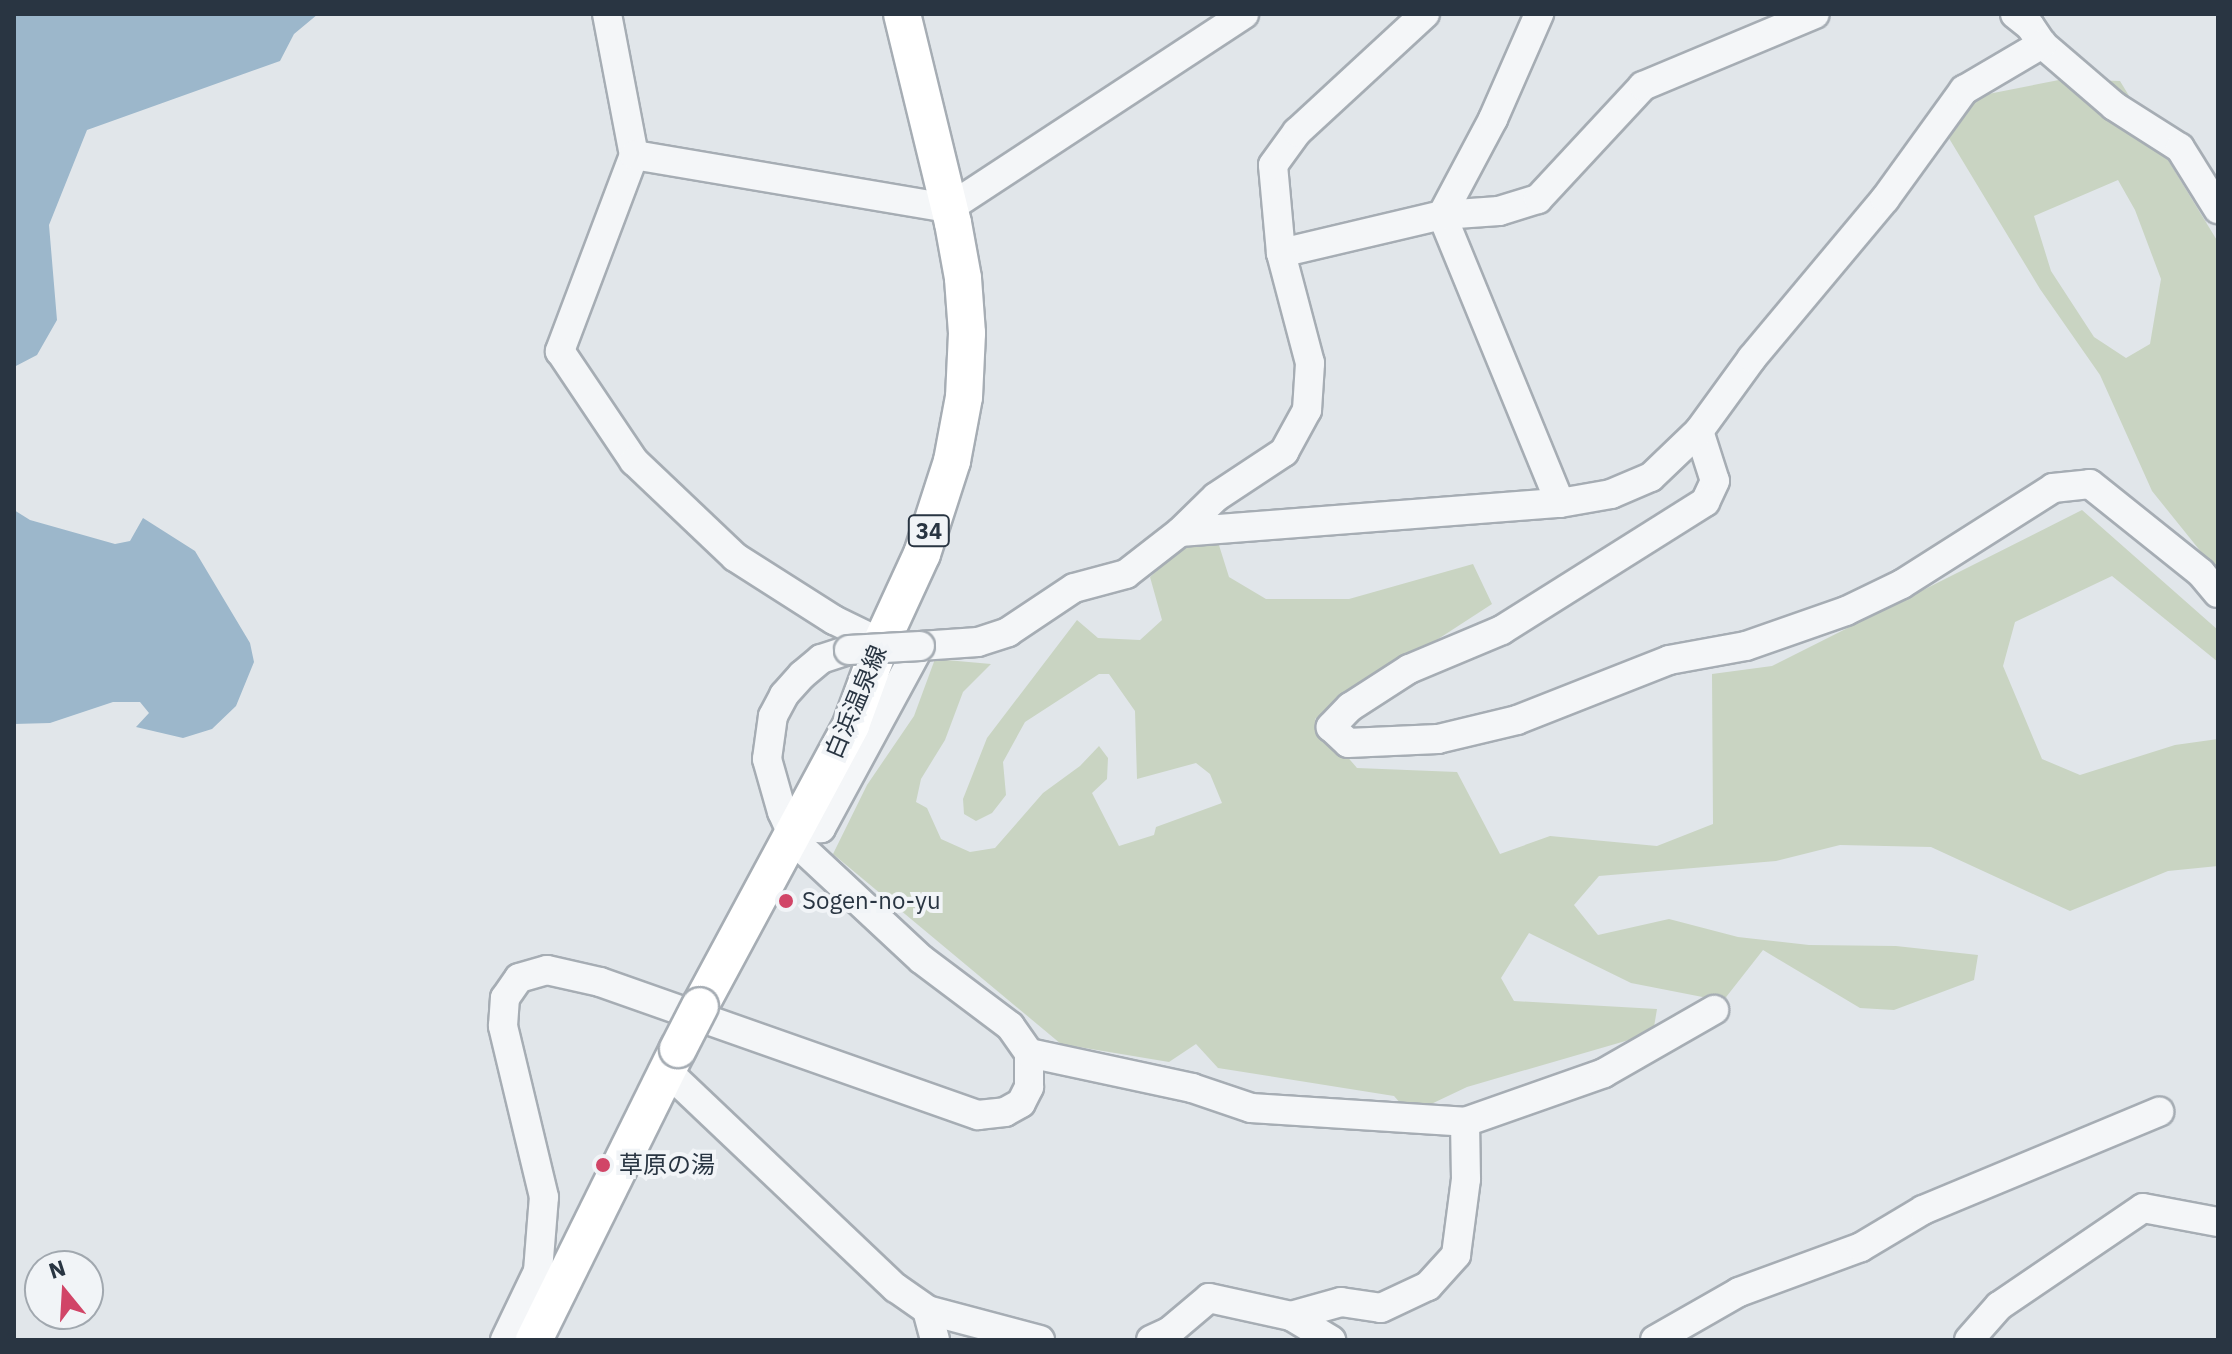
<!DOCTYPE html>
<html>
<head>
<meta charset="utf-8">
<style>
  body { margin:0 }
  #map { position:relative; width:2232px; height:1354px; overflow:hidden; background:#e1e6ea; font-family:"IBM Plex Sans","Noto Sans JP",sans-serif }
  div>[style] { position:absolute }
  .green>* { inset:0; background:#c9d4c2 }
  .water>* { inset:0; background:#9cb7cb }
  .roads { filter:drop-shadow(2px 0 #a6adb4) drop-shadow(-2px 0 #a6adb4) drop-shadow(0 2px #a6adb4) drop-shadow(0 -2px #a6adb4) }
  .minor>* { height:28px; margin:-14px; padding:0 14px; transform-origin:14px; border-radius:14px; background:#f4f6f8 }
  .major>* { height:36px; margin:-18px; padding:0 18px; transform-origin:18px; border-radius:18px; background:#fff }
  .bridges { filter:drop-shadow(2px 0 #a6adb4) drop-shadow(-2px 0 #a6adb4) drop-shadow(0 2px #a6adb4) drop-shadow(0 -2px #a6adb4) }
  .minor-bridge>* { height:28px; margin:-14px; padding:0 14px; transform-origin:14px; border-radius:14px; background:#f4f6f8 }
  .major-bridge>* { height:36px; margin:-18px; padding:0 18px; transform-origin:18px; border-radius:18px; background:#fff }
  .dots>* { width:22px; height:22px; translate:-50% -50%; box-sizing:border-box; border:4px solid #f1f4f7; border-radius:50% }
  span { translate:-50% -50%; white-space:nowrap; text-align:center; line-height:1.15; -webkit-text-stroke:8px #f1f4f7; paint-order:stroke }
  .shield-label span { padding:2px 6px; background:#f1f4f7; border:2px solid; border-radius:6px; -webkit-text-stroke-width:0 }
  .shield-label { font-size:22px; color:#293542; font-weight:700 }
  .street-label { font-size:24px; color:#293542 }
  .poi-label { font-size:24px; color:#293542 }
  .left { translate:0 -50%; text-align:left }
  .frame { position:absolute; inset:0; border:16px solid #293542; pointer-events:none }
  .north { position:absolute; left:24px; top:1250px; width:80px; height:80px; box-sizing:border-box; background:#f1f4f7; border:2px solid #a1a8af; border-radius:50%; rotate:342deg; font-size:22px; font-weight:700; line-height:32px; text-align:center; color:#293542 }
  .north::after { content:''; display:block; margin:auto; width:28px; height:36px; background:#d14567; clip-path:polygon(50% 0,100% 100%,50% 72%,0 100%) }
</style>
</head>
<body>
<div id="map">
  <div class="green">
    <div style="clip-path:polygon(evenodd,2064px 79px,2120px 81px,2218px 242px,2218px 567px,2210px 563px,2152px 491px,2100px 375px,2040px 289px,1947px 135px,1973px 97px,2064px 79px,2118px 180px,2135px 210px,2161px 279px,2150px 344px,2126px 358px,2094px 337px,2051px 271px,2034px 216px,2118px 180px)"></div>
    <div style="clip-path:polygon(2082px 510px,2218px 630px,2218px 662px,2112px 576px,2015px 622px,2003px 666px,2042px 759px,2080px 775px,2175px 745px,2218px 739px,2218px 866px,2168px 871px,2070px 911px,1931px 847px,1840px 845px,1776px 861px,1599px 876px,1574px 905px,1598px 935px,1669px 919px,1738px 937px,1809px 945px,1896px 946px,1978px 955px,1974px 980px,1894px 1010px,1860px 1008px,1763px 950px,1723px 1001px,1631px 983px,1529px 933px,1501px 978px,1514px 1001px,1657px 1009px,1653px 1033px,1467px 1087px,1410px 1114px,1394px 1096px,1218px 1068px,1196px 1044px,1169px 1062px,1061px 1044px,833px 854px,867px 785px,914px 716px,935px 659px,991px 664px,963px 692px,945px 740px,921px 779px,916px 802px,927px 808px,941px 839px,970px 852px,995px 848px,1043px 793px,1080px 766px,1099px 746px,1108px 758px,1107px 779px,1092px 793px,1119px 846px,1154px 835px,1156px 827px,1222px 803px,1210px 774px,1196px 763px,1137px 779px,1135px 711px,1109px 674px,1099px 674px,1025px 722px,1003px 762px,1006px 795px,992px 813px,976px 821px,964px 814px,963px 799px,987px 738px,1077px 620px,1098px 638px,1140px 640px,1162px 620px,1150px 577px,1184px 546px,1218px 542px,1229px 577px,1266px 599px,1349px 599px,1473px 564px,1492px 604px,1315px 719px,1357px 768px,1457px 772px,1500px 854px,1550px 836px,1657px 846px,1713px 824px,1712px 674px,1772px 666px)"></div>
  </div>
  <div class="water">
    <div style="clip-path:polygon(14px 14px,318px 14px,294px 34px,280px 61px,87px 130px,49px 225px,57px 320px,37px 355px,14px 367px)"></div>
    <div style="clip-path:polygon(14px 510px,30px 520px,115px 544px,130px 541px,143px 518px,195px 551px,250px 643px,254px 662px,236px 706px,212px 729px,183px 738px,136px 727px,149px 713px,140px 702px,113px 702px,50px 723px,14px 724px)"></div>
  </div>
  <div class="roads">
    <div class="minor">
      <div style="left:607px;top:14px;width:144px;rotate:79.2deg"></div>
      <div style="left:634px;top:155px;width:210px;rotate:110.7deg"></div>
      <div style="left:560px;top:351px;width:133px;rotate:56.1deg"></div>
      <div style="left:634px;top:461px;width:139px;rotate:43.5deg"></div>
      <div style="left:735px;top:557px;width:117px;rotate:32.5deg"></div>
      <div style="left:834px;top:620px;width:52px;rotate:26.1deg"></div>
      <div style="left:2015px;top:14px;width:19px;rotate:39deg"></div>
      <div style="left:2030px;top:26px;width:22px;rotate:56deg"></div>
      <div style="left:2042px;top:44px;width:95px;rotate:40.7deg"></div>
      <div style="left:2114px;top:106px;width:78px;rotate:32.5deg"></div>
      <div style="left:2180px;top:148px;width:72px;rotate:58.1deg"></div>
      <div style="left:634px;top:155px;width:319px;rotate:9.6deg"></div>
      <div style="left:949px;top:208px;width:353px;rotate:-33.3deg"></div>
      <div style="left:1442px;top:215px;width:311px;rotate:67.7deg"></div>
      <div style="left:1442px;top:215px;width:109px;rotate:-62deg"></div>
      <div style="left:1493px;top:119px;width:115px;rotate:-66.3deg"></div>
      <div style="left:1281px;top:253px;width:165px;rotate:-13.3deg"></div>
      <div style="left:1442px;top:215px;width:57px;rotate:-4deg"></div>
      <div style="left:1499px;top:211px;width:41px;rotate:-17.1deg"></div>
      <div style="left:1538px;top:199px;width:154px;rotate:-47.1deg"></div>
      <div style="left:1643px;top:86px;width:186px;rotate:-22.7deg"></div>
      <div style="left:1699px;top:431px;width:52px;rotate:72.3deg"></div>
      <div style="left:1715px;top:481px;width:23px;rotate:115deg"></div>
      <div style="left:1705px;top:502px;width:240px;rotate:147.8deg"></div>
      <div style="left:1502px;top:630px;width:101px;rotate:157.2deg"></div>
      <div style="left:1409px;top:669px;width:70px;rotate:147.2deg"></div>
      <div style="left:1350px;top:707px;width:28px;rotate:134deg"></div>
      <div style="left:1331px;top:727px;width:23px;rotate:43deg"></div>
      <div style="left:1348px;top:743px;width:90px;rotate:-2.5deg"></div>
      <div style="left:1438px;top:739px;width:81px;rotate:-13.5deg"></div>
      <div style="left:1517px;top:720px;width:163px;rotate:-21.5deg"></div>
      <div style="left:1669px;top:660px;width:78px;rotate:-10.3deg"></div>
      <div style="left:1746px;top:646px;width:106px;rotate:-19.3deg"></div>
      <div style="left:1846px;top:611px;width:62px;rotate:-25.7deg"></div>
      <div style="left:1902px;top:584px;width:179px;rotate:-32.4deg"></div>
      <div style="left:2053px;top:488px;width:37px;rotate:-6deg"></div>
      <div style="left:2090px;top:484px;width:142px;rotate:38.7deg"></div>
      <div style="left:2201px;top:573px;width:26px;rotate:50deg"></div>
      <div style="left:1180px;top:532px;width:381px;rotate:-4.4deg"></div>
      <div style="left:1560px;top:503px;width:52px;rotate:-10deg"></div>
      <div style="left:1611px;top:494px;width:43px;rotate:-23deg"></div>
      <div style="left:1651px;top:477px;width:66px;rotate:-43.8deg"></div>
      <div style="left:1699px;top:431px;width:90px;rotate:-54deg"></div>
      <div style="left:1752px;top:358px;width:207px;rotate:-50.1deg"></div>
      <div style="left:1885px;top:199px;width:135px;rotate:-54.1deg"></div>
      <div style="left:1964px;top:90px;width:91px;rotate:-30.5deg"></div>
      <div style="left:796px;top:826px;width:25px;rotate:5deg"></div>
      <div style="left:821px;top:828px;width:207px;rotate:-61.5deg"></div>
      <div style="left:920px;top:646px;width:58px;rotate:-3.9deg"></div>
      <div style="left:978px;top:642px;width:32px;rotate:-18deg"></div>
      <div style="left:1008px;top:632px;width:79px;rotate:-33.7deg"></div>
      <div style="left:1074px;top:588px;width:54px;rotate:-15.1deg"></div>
      <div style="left:1126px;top:574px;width:68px;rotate:-37.9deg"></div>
      <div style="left:1180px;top:532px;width:50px;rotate:-44.2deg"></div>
      <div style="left:1216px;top:497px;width:82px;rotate:-33.5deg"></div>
      <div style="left:1284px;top:452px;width:48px;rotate:-61.3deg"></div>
      <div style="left:1307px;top:410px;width:47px;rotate:-86.3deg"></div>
      <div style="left:1310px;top:363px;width:114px;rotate:-104.8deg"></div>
      <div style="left:1281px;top:253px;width:88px;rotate:-95.2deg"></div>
      <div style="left:1273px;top:165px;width:41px;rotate:-54deg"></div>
      <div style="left:1297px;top:132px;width:174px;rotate:-42.7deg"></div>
      <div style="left:1029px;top:1053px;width:167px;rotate:12.1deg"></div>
      <div style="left:1192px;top:1088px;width:62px;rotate:18.7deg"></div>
      <div style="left:1251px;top:1108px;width:214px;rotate:3.7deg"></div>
      <div style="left:1465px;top:1122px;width:147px;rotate:-19.4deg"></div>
      <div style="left:1604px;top:1073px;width:127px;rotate:-29.8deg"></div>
      <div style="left:668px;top:1072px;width:314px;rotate:43.5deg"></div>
      <div style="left:896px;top:1288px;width:38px;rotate:35deg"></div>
      <div style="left:927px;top:1310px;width:117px;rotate:14.9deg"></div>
      <div style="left:927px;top:1310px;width:31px;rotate:75deg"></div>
      <div style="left:1291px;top:1316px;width:52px;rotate:-15.6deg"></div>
      <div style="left:1341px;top:1302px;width:40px;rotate:8.5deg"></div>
      <div style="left:1381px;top:1308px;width:52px;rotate:-25.1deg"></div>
      <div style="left:1428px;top:1286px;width:42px;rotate:-47.9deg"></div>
      <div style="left:1456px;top:1255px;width:77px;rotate:-82.5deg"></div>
      <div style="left:1466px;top:1179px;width:57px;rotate:-91deg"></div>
      <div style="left:505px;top:1340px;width:76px;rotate:-64.4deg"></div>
      <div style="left:538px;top:1271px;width:74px;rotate:-85.4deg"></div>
      <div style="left:544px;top:1197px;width:176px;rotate:-103.5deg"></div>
      <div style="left:503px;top:1026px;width:28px;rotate:-86deg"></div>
      <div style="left:505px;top:998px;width:24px;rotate:-55deg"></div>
      <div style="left:519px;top:978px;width:29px;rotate:-16deg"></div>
      <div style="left:547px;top:970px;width:54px;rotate:12.8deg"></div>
      <div style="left:600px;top:982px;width:401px;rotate:19.4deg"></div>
      <div style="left:978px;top:1115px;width:27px;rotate:-6deg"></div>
      <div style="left:1005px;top:1112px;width:18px;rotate:-29deg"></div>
      <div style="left:1021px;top:1103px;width:18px;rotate:-63deg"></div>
      <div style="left:1029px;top:1087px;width:34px;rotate:-90deg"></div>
      <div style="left:1029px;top:1053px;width:33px;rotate:-125deg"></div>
      <div style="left:1010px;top:1026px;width:111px;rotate:-143deg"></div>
      <div style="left:921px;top:959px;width:161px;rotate:-137deg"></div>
      <div style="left:803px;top:849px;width:19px;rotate:-126deg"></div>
      <div style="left:792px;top:834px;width:24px;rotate:-114deg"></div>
      <div style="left:782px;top:812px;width:55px;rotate:-105.8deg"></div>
      <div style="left:767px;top:759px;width:43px;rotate:-82.1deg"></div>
      <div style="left:773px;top:716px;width:24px;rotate:-62deg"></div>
      <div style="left:784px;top:695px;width:27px;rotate:-48deg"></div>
      <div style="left:802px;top:675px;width:25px;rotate:-40deg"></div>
      <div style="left:821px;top:659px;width:29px;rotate:-18deg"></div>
      <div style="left:1151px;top:1340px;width:21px;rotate:-25deg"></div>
      <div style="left:1170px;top:1331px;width:51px;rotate:-40.2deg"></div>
      <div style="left:1209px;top:1298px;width:84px;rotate:12.4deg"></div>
      <div style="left:1291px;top:1316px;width:47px;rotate:31deg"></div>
      <div style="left:1655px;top:1340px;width:97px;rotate:-29.7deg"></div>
      <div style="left:1739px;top:1292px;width:130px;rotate:-20.2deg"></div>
      <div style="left:1861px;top:1247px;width:72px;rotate:-30.8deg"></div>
      <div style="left:1923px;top:1210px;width:256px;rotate:-22.6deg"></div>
      <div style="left:1969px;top:1340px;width:45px;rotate:-48.6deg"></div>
      <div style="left:1999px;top:1306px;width:174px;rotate:-34.2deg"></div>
      <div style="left:2143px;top:1208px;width:76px;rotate:10.6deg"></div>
    </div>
    <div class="major">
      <div style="left:700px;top:1006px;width:319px;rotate:-61.7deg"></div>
      <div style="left:851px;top:725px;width:87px;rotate:-69.9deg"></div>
      <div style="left:881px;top:643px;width:98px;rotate:-65.3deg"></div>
      <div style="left:922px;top:554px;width:98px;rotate:-72.1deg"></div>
      <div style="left:952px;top:461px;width:65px;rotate:-79.4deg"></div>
      <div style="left:964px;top:397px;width:64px;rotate:-87.3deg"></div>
      <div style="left:967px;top:333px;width:55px;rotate:-94.2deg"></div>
      <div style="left:963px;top:278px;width:56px;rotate:-100.3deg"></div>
      <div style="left:953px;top:223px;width:215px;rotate:-103.7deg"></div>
      <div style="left:534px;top:1340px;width:325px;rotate:-63.7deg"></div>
    </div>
  </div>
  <div class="bridges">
    <div class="minor-bridge">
      <div style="left:849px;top:650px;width:71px;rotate:-3.2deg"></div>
    </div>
    <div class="major-bridge">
      <div style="left:678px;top:1049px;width:48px;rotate:-62.9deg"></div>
    </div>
  </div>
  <div class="dots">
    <div style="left:786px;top:901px;background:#d14567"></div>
    <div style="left:603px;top:1165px;background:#d14567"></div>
  </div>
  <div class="shield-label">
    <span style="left:929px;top:531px">34</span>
  </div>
  <div class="street-label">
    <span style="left:856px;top:702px;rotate:-67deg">白浜温泉線</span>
  </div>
  <div class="poi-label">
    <span class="left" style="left:802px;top:901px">Sogen-no-yu</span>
    <span class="left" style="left:619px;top:1165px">草原の湯</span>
  </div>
  <div class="frame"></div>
  <div class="north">N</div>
</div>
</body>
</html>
